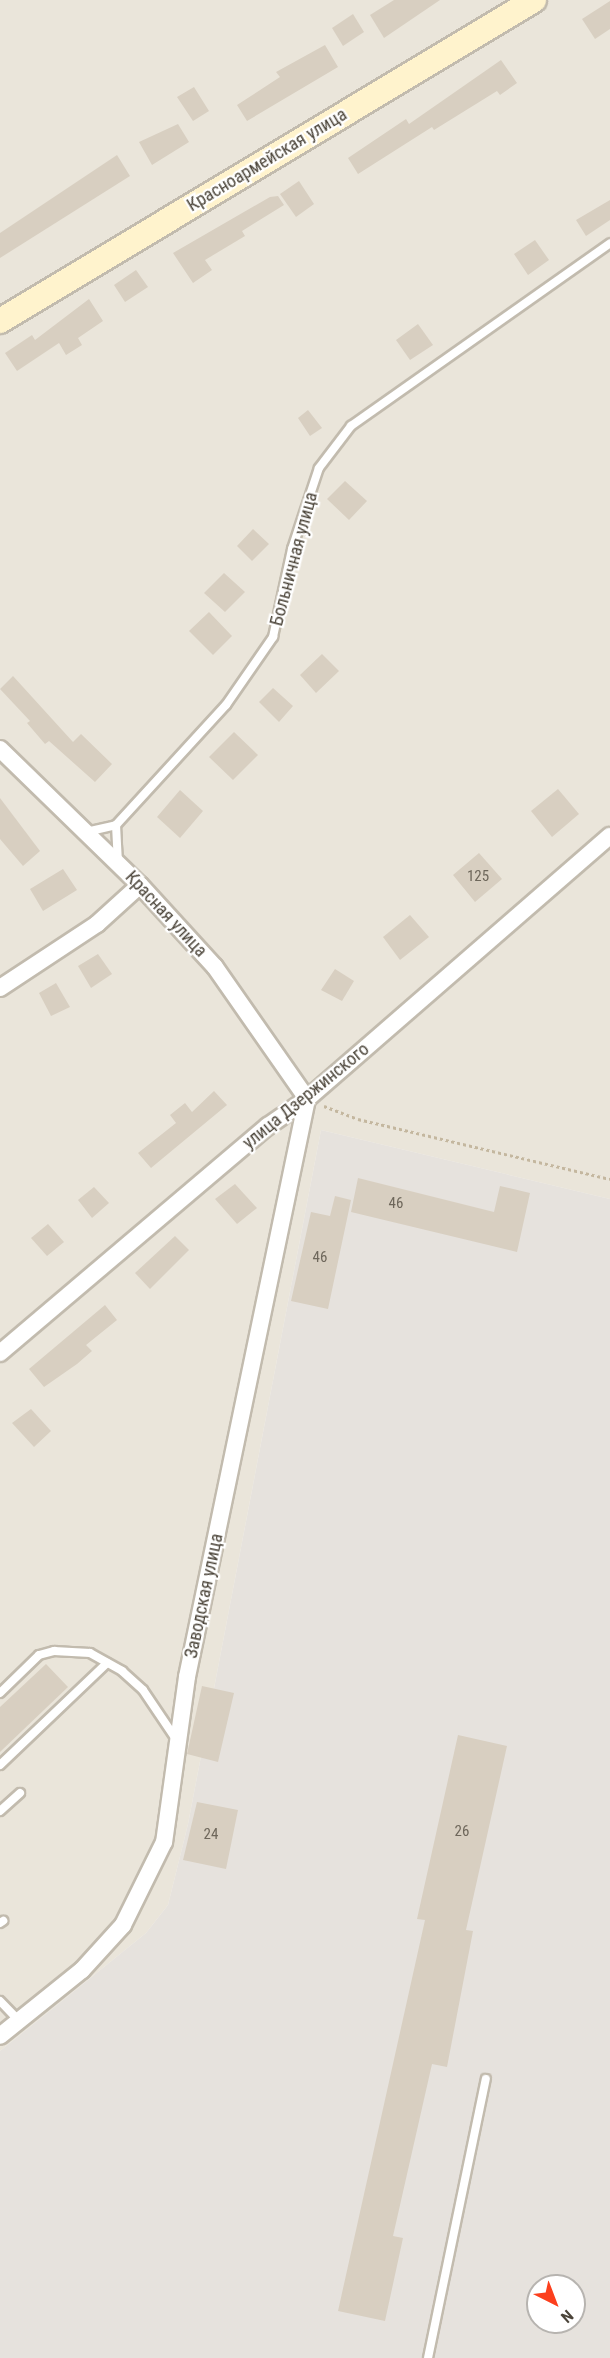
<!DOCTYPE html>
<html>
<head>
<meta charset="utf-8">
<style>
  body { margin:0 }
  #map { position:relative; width:610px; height:2358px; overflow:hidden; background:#f6f3ec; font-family:"Roboto Condensed",sans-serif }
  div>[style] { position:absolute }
  .residential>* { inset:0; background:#eae5da }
  .industrial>* { inset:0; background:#e6e2dd }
  .building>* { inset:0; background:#d8cfc1 }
  .path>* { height:3px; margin-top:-1.5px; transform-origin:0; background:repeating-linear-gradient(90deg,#c4b79f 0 3px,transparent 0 6px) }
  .roads { filter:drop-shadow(2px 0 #c2bbae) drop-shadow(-2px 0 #c2bbae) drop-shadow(0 2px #c2bbae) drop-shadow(0 -2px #c2bbae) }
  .service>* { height:8px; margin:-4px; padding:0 4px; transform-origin:4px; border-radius:4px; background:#fff }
  .minor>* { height:16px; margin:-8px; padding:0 8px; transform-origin:8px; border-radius:8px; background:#fff }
  .secondary>* { height:24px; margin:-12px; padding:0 12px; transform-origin:12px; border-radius:12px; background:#fff3cd }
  span { translate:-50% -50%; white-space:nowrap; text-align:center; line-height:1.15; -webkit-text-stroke:4.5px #fff; paint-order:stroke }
  .number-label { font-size:15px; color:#6e675b }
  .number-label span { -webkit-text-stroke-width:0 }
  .street-label { font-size:18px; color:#4b4439 }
  .north { position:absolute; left:526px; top:2274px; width:60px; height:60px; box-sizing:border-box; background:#fff; border:2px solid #b7b4b0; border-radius:50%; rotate:138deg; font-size:16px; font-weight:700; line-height:24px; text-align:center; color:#4b4439 }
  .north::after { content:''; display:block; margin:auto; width:21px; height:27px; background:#fc3f1d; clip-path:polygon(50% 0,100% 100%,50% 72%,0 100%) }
</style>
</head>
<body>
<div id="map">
  <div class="residential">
    <div style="clip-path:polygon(0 0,610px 0,610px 1199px,321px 1130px,188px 1824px,168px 1905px,146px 1933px,0 2051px)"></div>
  </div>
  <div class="industrial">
    <div style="clip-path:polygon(evenodd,321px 1130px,610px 1199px,610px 2358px,0 2358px,0 2051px,146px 1933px,168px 1905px,188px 1824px,321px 1130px,538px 2286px,574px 2286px,574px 2322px,538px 2322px,538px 2286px)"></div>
  </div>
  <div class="building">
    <div style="clip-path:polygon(394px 0,440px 0,384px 38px,370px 15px)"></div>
    <div style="clip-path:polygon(610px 1px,610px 29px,595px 39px,582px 19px)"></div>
    <div style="clip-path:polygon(353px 14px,364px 32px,343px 46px,332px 28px)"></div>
    <div style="clip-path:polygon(325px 45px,338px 67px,247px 121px,237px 105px,280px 77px,276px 72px)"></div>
    <div style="clip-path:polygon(501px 60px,517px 83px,500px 95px,497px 91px,434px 130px,432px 127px,358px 174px,348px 158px,406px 119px,409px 124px)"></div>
    <div style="clip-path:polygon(194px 87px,209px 111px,193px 121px,177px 97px)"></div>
    <div style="clip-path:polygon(178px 124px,189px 142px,152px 165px,139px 142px)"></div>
    <div style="clip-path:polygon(117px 155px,130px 176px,0 258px,0 233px)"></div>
    <div style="clip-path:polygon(299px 181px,314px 204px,296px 217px,280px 194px)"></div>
    <div style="clip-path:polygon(278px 196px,284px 205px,242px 231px,245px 236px,205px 260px,212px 270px,193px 283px,173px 253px,270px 197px)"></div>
    <div style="clip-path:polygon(610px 200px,610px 220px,586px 236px,576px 220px)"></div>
    <div style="clip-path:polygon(535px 240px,549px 260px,528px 275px,514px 254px)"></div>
    <div style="clip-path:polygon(136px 270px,148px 287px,125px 302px,114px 285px)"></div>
    <div style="clip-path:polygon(89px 299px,103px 321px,78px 338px,82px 345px,66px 355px,59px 343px,17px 371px,5px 353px,32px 335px,35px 340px)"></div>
    <div style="clip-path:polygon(418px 324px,433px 345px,410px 360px,396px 340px)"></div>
    <div style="clip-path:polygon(308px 410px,322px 428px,310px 436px,298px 418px)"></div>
    <div style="clip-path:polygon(345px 481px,367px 501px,349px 520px,327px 499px)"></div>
    <div style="clip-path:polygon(253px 529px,269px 544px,252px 561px,237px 546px)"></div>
    <div style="clip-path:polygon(224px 573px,245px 592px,225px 612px,204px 593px)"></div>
    <div style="clip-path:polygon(209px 612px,232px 636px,213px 655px,189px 631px)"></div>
    <div style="clip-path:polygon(322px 654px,339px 671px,316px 693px,300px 675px)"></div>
    <div style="clip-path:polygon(13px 676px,73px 742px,81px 734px,112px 764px,95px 782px,49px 741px,45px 744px,27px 723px,30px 721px,0 689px)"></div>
    <div style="clip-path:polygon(273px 688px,293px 706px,279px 722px,259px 702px)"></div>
    <div style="clip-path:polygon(234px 732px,258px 755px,233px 780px,209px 757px)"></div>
    <div style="clip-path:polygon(558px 789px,579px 814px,552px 837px,531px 811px)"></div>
    <div style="clip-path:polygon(180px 790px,203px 811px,180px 838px,157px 817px)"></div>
    <div style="clip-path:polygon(0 798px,40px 851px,23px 866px,0 839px)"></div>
    <div style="clip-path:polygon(479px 853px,502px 879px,475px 902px,453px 875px)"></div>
    <div style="clip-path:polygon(63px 869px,77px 890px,43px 911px,30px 889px)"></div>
    <div style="clip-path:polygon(410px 915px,429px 937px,400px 960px,383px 937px)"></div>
    <div style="clip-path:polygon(98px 954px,112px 974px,91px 988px,78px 966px)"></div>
    <div style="clip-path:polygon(335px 969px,354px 981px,342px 1001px,321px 990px)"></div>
    <div style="clip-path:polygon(56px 983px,70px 1007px,51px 1016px,39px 993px)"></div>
    <div style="clip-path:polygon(214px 1091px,227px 1105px,151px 1168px,138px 1153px,176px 1123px,170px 1115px,185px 1103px,192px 1112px)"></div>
    <div style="clip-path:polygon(358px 1178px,494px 1212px,500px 1186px,530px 1193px,517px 1252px,351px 1212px)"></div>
    <div style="clip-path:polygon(235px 1184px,257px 1208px,237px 1224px,215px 1199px)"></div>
    <div style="clip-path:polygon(94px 1187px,109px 1203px,92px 1218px,78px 1200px)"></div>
    <div style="clip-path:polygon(335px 1196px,351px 1200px,328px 1309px,291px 1301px,311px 1212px,330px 1216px)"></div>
    <div style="clip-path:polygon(48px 1224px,64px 1242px,47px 1256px,31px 1238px)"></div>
    <div style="clip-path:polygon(175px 1236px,189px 1250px,150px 1289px,135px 1273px)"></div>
    <div style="clip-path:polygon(105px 1305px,117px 1320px,86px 1345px,92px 1351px,77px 1364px,44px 1387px,29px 1369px)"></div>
    <div style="clip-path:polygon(31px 1409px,51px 1431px,34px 1447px,12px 1423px)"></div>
    <div style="clip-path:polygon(46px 1664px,68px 1687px,0 1752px,0 1707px)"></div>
    <div style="clip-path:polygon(202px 1686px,234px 1693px,218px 1762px,187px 1754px)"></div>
    <div style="clip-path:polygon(458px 1735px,507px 1746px,466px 1930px,473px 1931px,447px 2067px,432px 2064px,393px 2236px,403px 2238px,385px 2321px,338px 2311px,425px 1920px,417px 1919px)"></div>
    <div style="clip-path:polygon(197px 1802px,238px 1810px,226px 1869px,183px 1860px)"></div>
  </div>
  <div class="path">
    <div style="left:324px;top:1106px;width:36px;rotate:21deg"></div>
    <div style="left:358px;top:1119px;width:259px;rotate:13.4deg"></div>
  </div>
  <div class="roads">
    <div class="service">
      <div style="left:116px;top:825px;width:35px;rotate:87deg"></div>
      <div style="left:86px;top:832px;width:31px;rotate:-13deg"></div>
      <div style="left:116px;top:825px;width:163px;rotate:-47.5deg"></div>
      <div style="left:226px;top:705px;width:83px;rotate:-55.3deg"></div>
      <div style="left:273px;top:637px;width:90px;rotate:-77.8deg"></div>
      <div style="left:292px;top:549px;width:85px;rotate:-71.6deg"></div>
      <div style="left:319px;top:468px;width:53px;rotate:-52.7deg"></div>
      <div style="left:351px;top:426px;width:317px;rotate:-35.2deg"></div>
      <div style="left:0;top:1693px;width:54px;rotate:-44.3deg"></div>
      <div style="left:39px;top:1655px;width:16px;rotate:-15deg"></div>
      <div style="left:54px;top:1651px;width:36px;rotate:3deg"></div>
      <div style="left:90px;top:1653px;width:37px;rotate:29deg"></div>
      <div style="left:122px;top:1671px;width:28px;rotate:42deg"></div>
      <div style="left:143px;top:1690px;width:59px;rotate:56deg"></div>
      <div style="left:0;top:1765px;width:148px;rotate:-43.6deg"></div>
      <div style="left:0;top:1811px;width:27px;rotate:-42deg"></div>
      <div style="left:0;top:1923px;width:4px;rotate:-34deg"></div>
      <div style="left:0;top:2001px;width:28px;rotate:46deg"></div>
      <div style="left:428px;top:2358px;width:285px;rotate:-78.3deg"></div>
    </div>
    <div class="minor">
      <div style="left:0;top:749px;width:195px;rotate:44.2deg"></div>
      <div style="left:140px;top:885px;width:111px;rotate:47.6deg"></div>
      <div style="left:215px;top:967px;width:161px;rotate:55.1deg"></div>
      <div style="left:307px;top:1099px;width:590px;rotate:101.73deg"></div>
      <div style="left:187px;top:1677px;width:167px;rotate:97.9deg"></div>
      <div style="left:164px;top:1842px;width:93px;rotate:116.3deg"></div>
      <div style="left:123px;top:1925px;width:61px;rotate:132.3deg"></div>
      <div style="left:82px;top:1970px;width:105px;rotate:141.2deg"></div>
      <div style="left:0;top:988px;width:116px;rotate:-33.4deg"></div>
      <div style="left:97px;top:924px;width:58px;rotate:-42.2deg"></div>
      <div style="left:0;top:1353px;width:351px;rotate:-40.3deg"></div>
      <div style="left:268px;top:1126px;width:47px;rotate:-34.7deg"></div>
      <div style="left:307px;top:1099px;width:401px;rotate:-41deg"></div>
    </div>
    <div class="secondary">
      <div style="left:0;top:321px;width:623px;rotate:-31.01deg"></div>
    </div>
  </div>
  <div class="number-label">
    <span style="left:478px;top:877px">125</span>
    <span style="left:396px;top:1204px">46</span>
    <span style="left:320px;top:1258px">46</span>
    <span style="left:462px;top:1832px">26</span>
    <span style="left:211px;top:1835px">24</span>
  </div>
  <div class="street-label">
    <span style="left:267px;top:160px;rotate:-31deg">Красноармейская улица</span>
    <span style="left:294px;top:559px;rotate:-75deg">Больничная улица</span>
    <span style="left:166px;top:914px;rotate:47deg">Красная улица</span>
    <span style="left:306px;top:1096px;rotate:-39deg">улица Дзержинского</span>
    <span style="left:204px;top:1596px;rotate:-78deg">Заводская улица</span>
  </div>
  <div class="north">N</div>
</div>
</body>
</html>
